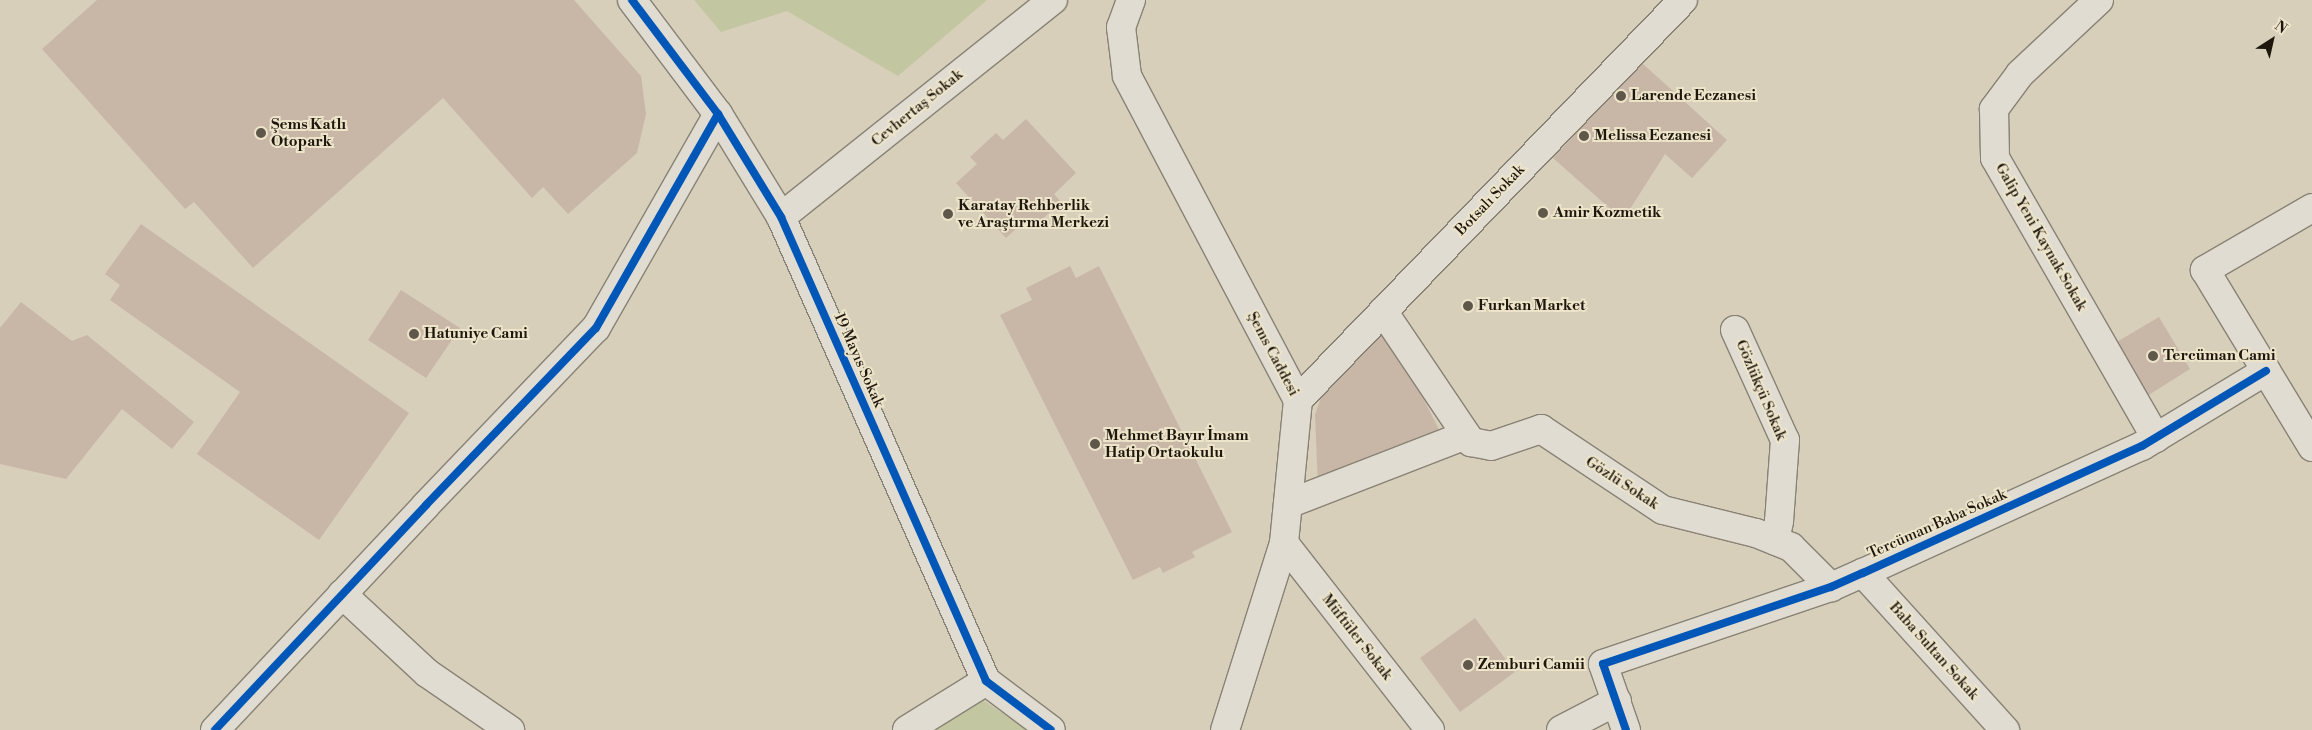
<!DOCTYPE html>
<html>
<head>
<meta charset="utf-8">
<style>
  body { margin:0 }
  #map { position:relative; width:2312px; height:730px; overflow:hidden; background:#d7cfba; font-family:"Libre Bodoni",serif }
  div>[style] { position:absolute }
  .green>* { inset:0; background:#c2c6a1 }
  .building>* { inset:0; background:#c8b7a7 }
  .roads { filter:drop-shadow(1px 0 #888275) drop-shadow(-1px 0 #888275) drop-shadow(0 1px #888275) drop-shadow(0 -1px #888275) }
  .minor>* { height:28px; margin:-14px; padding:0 14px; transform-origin:14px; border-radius:14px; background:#e0dcd1 }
  .tertiary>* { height:28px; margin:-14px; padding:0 14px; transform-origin:14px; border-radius:14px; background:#e0dcd1 }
  .cycleway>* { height:8px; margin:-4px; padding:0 4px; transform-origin:4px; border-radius:4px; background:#0057b8 }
  .dots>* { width:14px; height:14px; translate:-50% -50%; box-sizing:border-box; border:2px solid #ede4ca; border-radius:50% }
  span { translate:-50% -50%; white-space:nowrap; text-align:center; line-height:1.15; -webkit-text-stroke:4px #ede4ca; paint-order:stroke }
  .poi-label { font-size:15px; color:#1e170d; font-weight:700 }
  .left { translate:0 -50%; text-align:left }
  .street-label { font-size:15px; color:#1e170d }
  .north { position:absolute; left:2247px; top:15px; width:50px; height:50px; -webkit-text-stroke:4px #ede4ca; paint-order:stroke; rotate:35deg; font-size:14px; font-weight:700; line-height:20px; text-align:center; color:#1e170d }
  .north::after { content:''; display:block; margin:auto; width:18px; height:22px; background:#1e170d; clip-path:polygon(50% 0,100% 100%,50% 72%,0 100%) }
</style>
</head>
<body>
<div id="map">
  <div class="green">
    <div style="clip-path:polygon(694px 0,987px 0,898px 76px,787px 11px,721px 32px)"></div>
    <div style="clip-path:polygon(978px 697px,1028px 730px,937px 730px)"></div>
  </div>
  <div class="building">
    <div style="clip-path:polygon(97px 0,574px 0,641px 76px,646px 114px,637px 153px,568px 214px,543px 187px,532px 198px,443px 98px,253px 268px,194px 202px,185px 209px,42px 49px)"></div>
    <div style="clip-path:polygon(1642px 63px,1727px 140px,1692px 178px,1665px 154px,1623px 220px,1553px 158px)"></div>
    <div style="clip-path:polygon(1026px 119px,1076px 173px,1054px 194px,1061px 202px,1035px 226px,1028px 218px,1006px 238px,956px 183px,977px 164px,970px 157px,996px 133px,1003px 140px)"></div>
    <div style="clip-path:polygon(141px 224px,409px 413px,319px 540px,197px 454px,240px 392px,110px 300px,120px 285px,105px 274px)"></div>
    <div style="clip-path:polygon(1070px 266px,1076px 278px,1099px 266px,1232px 532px,1192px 552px,1195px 557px,1163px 573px,1160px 567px,1133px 580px,1000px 315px,1032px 300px,1026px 288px)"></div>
    <div style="clip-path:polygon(401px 290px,460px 328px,426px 378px,368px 340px)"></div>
    <div style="clip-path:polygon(21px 302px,72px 341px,87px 335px,194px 422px,172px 449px,122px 409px,66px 479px,0 464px,0 328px)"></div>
    <div style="clip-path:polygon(2159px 317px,2190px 369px,2147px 396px,2115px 343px)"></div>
    <div style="clip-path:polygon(1381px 335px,1395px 341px,1441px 434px,1318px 487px,1315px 415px,1323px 391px)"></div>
    <div style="clip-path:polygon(1475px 618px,1515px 672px,1460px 712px,1420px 658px)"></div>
  </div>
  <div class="roads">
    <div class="minor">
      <div style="left:632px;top:0;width:143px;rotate:53deg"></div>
      <div style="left:718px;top:114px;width:121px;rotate:58.5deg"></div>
      <div style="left:781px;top:217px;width:507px;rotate:66.16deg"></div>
      <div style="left:986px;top:681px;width:81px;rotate:37deg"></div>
      <div style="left:2099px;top:0;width:108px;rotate:136.9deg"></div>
      <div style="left:2020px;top:74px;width:44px;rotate:126.6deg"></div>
      <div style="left:1994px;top:109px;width:49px;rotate:88.8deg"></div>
      <div style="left:1995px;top:158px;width:323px;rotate:60.1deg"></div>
      <div style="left:2312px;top:208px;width:124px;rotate:149.9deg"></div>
      <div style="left:2205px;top:270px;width:207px;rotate:58.8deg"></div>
      <div style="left:781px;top:217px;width:348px;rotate:-38.6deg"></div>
      <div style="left:1383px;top:311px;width:158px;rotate:56.1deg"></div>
      <div style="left:1471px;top:442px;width:20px;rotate:11deg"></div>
      <div style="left:1491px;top:446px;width:53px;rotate:-18.8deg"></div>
      <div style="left:1541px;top:429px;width:146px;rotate:33.6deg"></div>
      <div style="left:1663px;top:510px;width:96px;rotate:13.9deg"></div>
      <div style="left:1756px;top:533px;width:38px;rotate:22deg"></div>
      <div style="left:1791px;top:547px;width:57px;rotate:45deg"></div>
      <div style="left:1735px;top:330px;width:121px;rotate:65.6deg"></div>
      <div style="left:1785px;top:440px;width:81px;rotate:94.2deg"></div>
      <div style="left:1779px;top:521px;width:20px;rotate:101deg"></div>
      <div style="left:1298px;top:400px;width:555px;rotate:-46.09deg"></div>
      <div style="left:1288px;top:504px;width:191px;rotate:-21.2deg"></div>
      <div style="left:1284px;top:543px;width:237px;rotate:52deg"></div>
      <div style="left:1863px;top:573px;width:212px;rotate:47.9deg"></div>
      <div style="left:342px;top:594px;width:116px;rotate:42.9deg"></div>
      <div style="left:427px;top:673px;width:101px;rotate:34.5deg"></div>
      <div style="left:215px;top:730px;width:308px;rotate:-46.8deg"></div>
      <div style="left:426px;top:505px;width:245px;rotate:-46.2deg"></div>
      <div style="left:596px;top:328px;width:246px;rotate:-60.3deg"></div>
      <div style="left:907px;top:730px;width:93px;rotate:-31.8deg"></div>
      <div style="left:1561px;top:730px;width:63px;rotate:-27.4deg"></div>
      <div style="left:1626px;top:730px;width:70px;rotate:-109.2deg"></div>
      <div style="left:1603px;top:664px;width:241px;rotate:-18.7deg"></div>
      <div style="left:1831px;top:587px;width:35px;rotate:-24deg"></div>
      <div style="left:1863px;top:573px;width:307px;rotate:-24.5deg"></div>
      <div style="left:2142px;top:446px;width:145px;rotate:-31.2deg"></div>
    </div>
    <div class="tertiary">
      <div style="left:1131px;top:0;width:29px;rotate:110deg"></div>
      <div style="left:1121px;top:27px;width:49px;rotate:83deg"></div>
      <div style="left:1127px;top:76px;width:366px;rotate:62.2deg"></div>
      <div style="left:1298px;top:400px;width:144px;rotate:95.6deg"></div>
      <div style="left:1284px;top:543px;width:196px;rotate:107.5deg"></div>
    </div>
  </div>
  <div class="cycleway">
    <div style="left:632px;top:0;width:143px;rotate:53deg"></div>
    <div style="left:718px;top:114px;width:121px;rotate:58.5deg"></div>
    <div style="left:781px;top:217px;width:507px;rotate:66.16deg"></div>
    <div style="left:986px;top:681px;width:81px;rotate:37deg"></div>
    <div style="left:215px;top:730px;width:308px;rotate:-46.8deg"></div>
    <div style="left:426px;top:505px;width:245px;rotate:-46.2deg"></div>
    <div style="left:596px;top:328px;width:246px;rotate:-60.3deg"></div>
    <div style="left:1626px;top:730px;width:70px;rotate:-109.2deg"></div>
    <div style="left:1603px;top:664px;width:241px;rotate:-18.7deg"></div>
    <div style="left:1831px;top:587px;width:35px;rotate:-24deg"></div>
    <div style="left:1863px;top:573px;width:307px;rotate:-24.5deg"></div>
    <div style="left:2142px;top:446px;width:145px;rotate:-31.2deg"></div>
  </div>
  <div class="dots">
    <div style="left:1621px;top:96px;background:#5f574a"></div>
    <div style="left:261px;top:133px;background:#5f574a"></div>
    <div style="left:1584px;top:136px;background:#5f574a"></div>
    <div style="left:1543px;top:213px;background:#5f574a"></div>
    <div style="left:948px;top:214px;background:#5f574a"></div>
    <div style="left:1468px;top:306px;background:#5f574a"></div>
    <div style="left:414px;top:334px;background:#5f574a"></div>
    <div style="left:2153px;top:356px;background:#5f574a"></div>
    <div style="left:1095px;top:444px;background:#5f574a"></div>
    <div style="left:1468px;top:665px;background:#5f574a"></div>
  </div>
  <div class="poi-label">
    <span class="left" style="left:1631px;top:96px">Larende Eczanesi</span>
    <span class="left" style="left:271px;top:133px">Şems Katlı<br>Otopark</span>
    <span class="left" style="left:1594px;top:136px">Melissa Eczanesi</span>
    <span class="left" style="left:958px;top:214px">Karatay Rehberlik<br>ve Araştırma Merkezi</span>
    <span class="left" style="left:1553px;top:213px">Amir Kozmetik</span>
    <span class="left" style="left:1478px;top:306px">Furkan Market</span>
    <span class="left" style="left:424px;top:334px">Hatuniye Cami</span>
    <span class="left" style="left:2163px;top:356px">Tercüman Cami</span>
    <span class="left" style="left:1105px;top:444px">Mehmet Bayır İmam<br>Hatip Ortaokulu</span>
    <span class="left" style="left:1478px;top:665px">Zemburi Camii</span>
  </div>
  <div class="street-label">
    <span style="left:917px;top:108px;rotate:-39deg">Cevhertaş Sokak</span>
    <span style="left:1490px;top:200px;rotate:-46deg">Botsalı Sokak</span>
    <span style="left:2041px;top:237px;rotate:60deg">Galip Yeni Kaynak Sokak</span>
    <span style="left:1273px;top:354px;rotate:62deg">Şems Caddesi</span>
    <span style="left:859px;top:360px;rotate:66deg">19 Mayıs Sokak</span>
    <span style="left:1761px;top:390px;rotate:67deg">Gözlükçü Sokak</span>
    <span style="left:1622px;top:483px;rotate:33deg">Gözlü Sokak</span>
    <span style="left:1937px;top:524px;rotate:-24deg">Tercüman Baba Sokak</span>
    <span style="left:1357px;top:637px;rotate:52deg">Müftüler Sokak</span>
    <span style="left:1934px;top:651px;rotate:48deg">Baba Sultan Sokak</span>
  </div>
  <div class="north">N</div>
</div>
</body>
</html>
